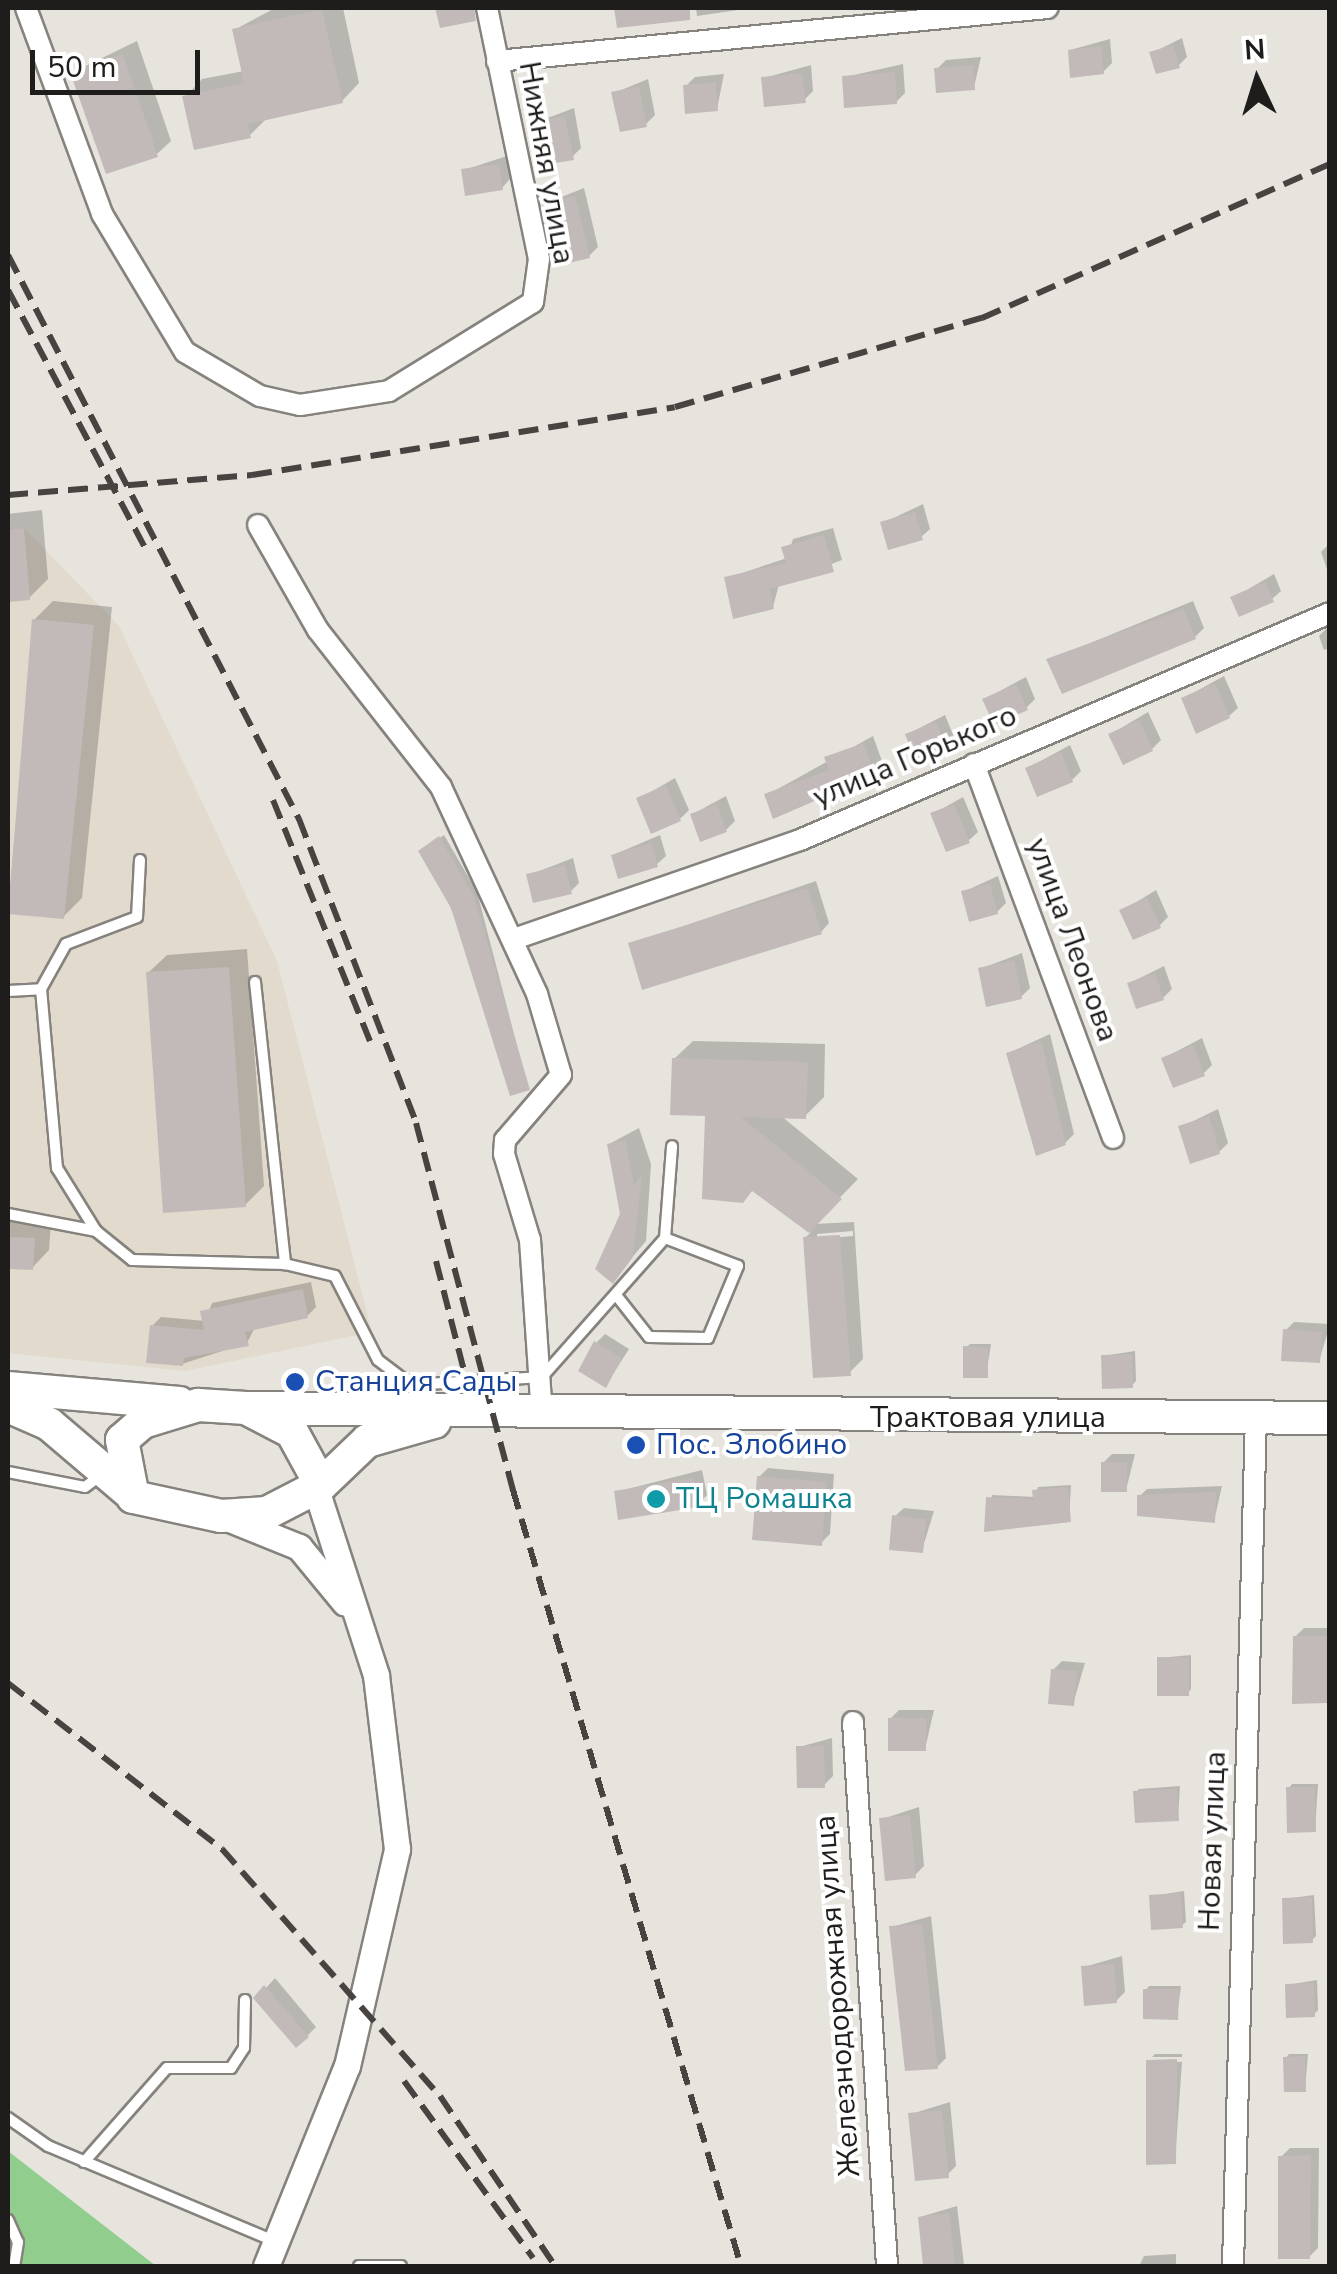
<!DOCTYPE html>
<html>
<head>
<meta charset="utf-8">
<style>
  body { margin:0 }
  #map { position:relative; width:1337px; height:2274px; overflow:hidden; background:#e7e4de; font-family:"Nunito Sans",sans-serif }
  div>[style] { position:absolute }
  .built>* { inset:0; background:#e2dacd }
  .green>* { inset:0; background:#91ce8e }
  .shadow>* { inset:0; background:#0003 }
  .building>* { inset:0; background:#c1bab9 }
  .roads { filter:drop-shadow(2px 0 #86827d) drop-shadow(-2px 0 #86827d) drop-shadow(0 2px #86827d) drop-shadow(0 -2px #86827d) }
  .service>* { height:10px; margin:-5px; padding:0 5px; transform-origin:5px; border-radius:5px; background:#fff }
  .minor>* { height:20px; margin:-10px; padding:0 10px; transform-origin:10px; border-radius:10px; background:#fff }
  .tertiary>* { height:25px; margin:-12.5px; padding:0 12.5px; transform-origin:12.5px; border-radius:12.5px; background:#fff }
  .trunk>* { height:32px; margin:-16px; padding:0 16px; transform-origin:16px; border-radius:16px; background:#fff }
  .rail>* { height:6px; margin-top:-3px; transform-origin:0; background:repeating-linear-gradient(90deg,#464341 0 20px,transparent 0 30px) }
  .dots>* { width:28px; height:28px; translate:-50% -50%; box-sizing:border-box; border:5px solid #fff; border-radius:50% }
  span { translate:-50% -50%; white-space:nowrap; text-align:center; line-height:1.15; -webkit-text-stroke:8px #fff; paint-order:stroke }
  .street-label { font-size:30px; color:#1f1d1b }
  .transit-label { font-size:30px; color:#164399 }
  .left { translate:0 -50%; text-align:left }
  .culture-label { font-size:30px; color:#0d838f }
  .frame { position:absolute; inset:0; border:10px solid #1f1d1b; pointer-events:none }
  .north { position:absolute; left:1207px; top:30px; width:100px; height:100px; -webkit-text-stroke:8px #fff; paint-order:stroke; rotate:356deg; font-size:28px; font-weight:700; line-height:40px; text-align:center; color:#1f1d1b }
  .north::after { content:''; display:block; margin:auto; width:35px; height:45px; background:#1f1d1b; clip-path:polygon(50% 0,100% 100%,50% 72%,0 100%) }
  .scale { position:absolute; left:30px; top:50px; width:170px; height:45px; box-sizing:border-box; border:5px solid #1f1d1b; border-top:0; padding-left:12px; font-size:30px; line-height:35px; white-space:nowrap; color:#1f1d1b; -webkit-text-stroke:8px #fff; paint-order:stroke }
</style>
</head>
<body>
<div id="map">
  <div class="built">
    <div style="clip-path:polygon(24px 528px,119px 626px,277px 961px,372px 1332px,185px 1371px,8px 1353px,8px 530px)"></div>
  </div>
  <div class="green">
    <div style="clip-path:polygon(8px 2151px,156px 2266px,8px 2266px)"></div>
  </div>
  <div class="shadow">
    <div style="clip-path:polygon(275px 8px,343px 8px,359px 83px,342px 101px,268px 117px,250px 135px,185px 97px,202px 79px,244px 71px,234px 30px)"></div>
    <div style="clip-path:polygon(696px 8px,752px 8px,697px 16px)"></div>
    <div style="clip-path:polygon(1182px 38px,1187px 57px,1178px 66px,1152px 53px)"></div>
    <div style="clip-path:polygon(1110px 39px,1112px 63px,1103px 72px,1070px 50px)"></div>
    <div style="clip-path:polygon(137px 41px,171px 141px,157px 154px,73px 72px)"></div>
    <div style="clip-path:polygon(981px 57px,974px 87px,937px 69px,946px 60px)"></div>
    <div style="clip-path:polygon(903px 64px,905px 93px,896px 102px,845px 77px)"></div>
    <div style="clip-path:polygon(811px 65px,813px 91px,804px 100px,764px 78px)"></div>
    <div style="clip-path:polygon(724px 74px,717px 109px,686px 86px,695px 77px)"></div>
    <div style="clip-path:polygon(648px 79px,655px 115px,646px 124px,614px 93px)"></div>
    <div style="clip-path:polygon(574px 108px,581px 148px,572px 157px,537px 122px)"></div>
    <div style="clip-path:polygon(507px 156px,510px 179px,502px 188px,464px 170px)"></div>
    <div style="clip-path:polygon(584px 188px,598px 247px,589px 256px,544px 204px)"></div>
    <div style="clip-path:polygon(923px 504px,930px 529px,921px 537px,883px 523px)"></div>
    <div style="clip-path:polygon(42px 510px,48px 579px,29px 598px,8px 600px,8px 514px)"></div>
    <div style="clip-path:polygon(833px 528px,842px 560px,779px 584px,773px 607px,727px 578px,787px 558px,793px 539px)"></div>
    <div style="clip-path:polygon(1330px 543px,1330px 575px,1329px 575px,1321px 552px)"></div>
    <div style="clip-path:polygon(1274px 574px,1281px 591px,1272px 599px,1233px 598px)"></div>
    <div style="clip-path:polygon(53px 601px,112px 607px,82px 898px,63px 917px,8px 911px,34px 620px)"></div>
    <div style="clip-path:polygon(1193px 601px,1204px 628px,1195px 637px,1049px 660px)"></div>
    <div style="clip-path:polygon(1328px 627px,1330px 648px,1324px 650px,1319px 636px)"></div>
    <div style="clip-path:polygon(1224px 676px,1238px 708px,1229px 716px,1184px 698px)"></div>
    <div style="clip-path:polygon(1026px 677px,1035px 699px,1026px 708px,985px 699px)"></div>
    <div style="clip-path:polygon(1148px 712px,1161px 740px,1152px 749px,1111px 734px)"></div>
    <div style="clip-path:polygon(945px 715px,954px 737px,945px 746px,908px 734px)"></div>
    <div style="clip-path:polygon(873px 736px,883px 764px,874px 773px,767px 795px)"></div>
    <div style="clip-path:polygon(1070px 745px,1081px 771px,1072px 780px,1028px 768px)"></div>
    <div style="clip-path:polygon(675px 778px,689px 810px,680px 819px,639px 799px)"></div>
    <div style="clip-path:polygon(726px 796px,735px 821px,726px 830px,693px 814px)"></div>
    <div style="clip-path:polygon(963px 797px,978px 832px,969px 840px,933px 814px)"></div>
    <div style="clip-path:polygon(444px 835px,477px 892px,528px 1088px,425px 848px)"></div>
    <div style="clip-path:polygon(660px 835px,666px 856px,657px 864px,613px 855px)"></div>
    <div style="clip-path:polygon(573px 858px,579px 883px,570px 892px,529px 875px)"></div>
    <div style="clip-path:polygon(998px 876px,1006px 903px,997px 912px,963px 892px)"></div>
    <div style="clip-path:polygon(816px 881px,829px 923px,821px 932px,631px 944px)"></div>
    <div style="clip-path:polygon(1156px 890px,1168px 917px,1159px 926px,1122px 911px)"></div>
    <div style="clip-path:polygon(247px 949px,264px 1186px,245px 1205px,148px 973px,167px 955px)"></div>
    <div style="clip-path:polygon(1022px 953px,1030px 988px,1021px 997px,980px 969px)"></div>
    <div style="clip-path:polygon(1164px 966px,1172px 989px,1163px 998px,1130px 983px)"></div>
    <div style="clip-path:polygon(1050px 1034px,1074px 1134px,1065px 1143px,1009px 1053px)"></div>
    <div style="clip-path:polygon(1202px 1038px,1212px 1065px,1203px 1074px,1164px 1058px)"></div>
    <div style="clip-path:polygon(evenodd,693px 1041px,825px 1044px,824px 1097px,805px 1116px,780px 1115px,858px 1179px,814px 1224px,854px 1222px,863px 1359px,849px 1373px,805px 1238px,811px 1232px,754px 1189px,674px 1059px,693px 1041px,853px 1231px,853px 1236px,817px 1239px,817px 1234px,853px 1231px)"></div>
    <div style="clip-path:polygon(1218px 1109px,1228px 1143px,1219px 1152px,1181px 1127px)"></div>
    <div style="clip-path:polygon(639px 1128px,651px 1164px,646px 1241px,613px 1280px,623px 1214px,609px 1144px)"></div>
    <div style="clip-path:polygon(8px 1219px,51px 1222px,49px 1250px,32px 1268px,8px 1267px)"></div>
    <div style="clip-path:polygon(311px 1282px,316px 1307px,307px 1316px,255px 1327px,247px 1343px,182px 1364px,152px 1326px,161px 1317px,205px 1321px,212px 1303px)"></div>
    <div style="clip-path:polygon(1294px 1322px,1330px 1324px,1319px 1361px,1285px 1331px)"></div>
    <div style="clip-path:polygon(605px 1334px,629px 1349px,606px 1385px,596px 1343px)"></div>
    <div style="clip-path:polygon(970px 1344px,991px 1344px,986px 1376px,966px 1348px)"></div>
    <div style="clip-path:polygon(1135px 1351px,1136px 1381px,1132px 1385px,1103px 1356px)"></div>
    <div style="clip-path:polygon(1112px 1454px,1135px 1454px,1126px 1490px,1103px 1463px)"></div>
    <div style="clip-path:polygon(768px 1468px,834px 1474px,830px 1534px,821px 1543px,759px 1477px)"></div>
    <div style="clip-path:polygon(702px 1470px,707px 1495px,698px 1504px,616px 1492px)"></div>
    <div style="clip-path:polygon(1071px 1485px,1069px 1520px,987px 1530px,992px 1495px,1035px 1497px,1038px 1487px)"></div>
    <div style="clip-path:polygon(1222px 1486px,1214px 1521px,1140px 1496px,1147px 1489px)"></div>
    <div style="clip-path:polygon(904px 1508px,934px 1511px,922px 1550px,895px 1516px)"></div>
    <div style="clip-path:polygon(1304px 1628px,1330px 1628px,1326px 1701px,1295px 1637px)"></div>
    <div style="clip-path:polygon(1191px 1655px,1191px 1689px,1188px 1693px,1159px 1658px)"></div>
    <div style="clip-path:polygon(1062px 1661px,1085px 1663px,1073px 1704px,1053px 1670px)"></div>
    <div style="clip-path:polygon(899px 1710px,934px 1710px,925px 1749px,890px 1719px)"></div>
    <div style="clip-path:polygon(832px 1738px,833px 1776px,824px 1785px,799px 1747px)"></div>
    <div style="clip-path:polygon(1292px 1784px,1318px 1784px,1315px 1830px,1289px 1788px)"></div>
    <div style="clip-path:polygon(1180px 1786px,1178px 1818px,1136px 1792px,1139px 1789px)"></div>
    <div style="clip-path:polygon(919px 1807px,924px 1866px,915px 1875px,882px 1819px)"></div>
    <div style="clip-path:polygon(1184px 1891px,1186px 1922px,1182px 1925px,1152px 1896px)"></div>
    <div style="clip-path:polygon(1314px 1895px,1316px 1936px,1312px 1940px,1284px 1899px)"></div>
    <div style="clip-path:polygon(931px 1916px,946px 2058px,937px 2067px,892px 1927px)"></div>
    <div style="clip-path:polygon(1122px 1956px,1125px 1992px,1116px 2001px,1084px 1967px)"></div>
    <div style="clip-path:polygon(275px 1978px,316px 2027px,307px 2036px,257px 1998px)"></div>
    <div style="clip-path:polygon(1317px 1980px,1318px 2010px,1314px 2014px,1287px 1985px)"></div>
    <div style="clip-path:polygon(1181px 1986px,1177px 2017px,1146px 1990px,1149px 1986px)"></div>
    <div style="clip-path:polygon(1155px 2054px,1182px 2054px,1182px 2057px,1152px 2057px)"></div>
    <div style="clip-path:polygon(1289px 2054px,1308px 2054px,1305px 2089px,1286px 2058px)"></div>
    <div style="clip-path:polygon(1149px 2061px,1182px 2062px,1175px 2161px)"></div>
    <div style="clip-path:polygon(950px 2102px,956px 2166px,947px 2175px,911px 2114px)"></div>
    <div style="clip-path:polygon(1290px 2148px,1319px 2148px,1318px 2248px,1309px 2257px,1281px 2157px)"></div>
    <div style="clip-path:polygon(957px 2206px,964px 2265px,926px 2266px,920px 2217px)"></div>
    <div style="clip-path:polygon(1176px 2254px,1176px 2266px,1139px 2266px,1144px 2256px)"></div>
  </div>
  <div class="building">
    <div style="clip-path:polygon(435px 8px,474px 8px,476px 21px,440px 28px)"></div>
    <div style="clip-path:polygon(614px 8px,690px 8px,690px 20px,617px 28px)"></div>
    <div style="clip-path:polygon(322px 9px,343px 103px,248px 124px,251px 138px,194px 150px,182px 96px,244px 83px,232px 29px)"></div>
    <div style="clip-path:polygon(1173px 45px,1180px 68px,1156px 74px,1149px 52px)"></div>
    <div style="clip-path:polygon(1101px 46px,1104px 74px,1070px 78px,1068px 50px)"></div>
    <div style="clip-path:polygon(123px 54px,158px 157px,106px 174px,70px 72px)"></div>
    <div style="clip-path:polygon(973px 65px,975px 90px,936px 93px,934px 68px)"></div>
    <div style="clip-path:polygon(895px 72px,897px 104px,844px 108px,842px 76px)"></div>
    <div style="clip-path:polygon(802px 73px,806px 103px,764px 107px,761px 77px)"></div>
    <div style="clip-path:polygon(716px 82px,718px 111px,685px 114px,683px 85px)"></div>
    <div style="clip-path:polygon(639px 86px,647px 127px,620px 132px,611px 92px)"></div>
    <div style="clip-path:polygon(565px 116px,574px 160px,543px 165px,535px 122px)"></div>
    <div style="clip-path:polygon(499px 164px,503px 190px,465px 196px,461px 169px)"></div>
    <div style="clip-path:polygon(575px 196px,590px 258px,556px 266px,542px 204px)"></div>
    <div style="clip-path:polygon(915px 512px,923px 540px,888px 550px,880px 522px)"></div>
    <div style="clip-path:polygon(24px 528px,30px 600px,8px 602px,8px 530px)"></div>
    <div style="clip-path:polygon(824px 535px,834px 572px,770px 589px,774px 609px,733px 619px,724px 577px,786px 563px,781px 547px)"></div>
    <div style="clip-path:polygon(1265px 582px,1274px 602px,1239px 617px,1230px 597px)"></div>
    <div style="clip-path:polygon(1184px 609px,1196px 639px,1062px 694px,1046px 659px)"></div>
    <div style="clip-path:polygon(32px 619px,94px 625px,64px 919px,8px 914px)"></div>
    <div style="clip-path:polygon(1215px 683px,1230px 718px,1196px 734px,1181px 698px)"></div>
    <div style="clip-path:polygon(1016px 684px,1028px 710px,994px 725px,982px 699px)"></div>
    <div style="clip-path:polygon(1139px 720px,1153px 751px,1123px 765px,1108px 734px)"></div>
    <div style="clip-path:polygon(936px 722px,946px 748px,915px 760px,905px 734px)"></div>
    <div style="clip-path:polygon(864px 743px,875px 775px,773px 819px,764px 794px,829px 770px,824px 757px)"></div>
    <div style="clip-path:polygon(1061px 752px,1073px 782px,1037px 797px,1025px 768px)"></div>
    <div style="clip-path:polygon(666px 785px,681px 821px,651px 834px,636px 798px)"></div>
    <div style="clip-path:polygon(717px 804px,727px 832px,700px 842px,690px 814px)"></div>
    <div style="clip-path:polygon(954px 804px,970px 843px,946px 852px,930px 813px)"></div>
    <div style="clip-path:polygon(439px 836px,474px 896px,530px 1090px,510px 1096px,451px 908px,418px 851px)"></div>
    <div style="clip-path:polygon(651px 843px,658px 867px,618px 879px,611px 855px)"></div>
    <div style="clip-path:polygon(565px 865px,572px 894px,533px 903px,526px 874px)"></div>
    <div style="clip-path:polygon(990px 884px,998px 914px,969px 922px,961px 891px)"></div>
    <div style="clip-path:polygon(807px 888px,822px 934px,642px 990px,628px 943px)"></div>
    <div style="clip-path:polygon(1147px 897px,1161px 928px,1133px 940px,1119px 910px)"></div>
    <div style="clip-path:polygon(1014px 960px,1022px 999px,986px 1007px,978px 968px)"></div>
    <div style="clip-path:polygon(229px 967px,246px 1207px,163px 1213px,146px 972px)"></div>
    <div style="clip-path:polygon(1155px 973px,1164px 1000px,1136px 1009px,1127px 983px)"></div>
    <div style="clip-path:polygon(1041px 1041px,1066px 1145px,1036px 1156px,1006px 1053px)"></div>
    <div style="clip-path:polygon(1193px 1045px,1205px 1076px,1173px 1088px,1161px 1058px)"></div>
    <div style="clip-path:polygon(672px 1058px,808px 1062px,806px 1119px,741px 1117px,842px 1199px,809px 1233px,752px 1191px,743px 1203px,702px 1199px,705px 1116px,670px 1115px)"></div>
    <div style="clip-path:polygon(1209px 1116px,1220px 1154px,1190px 1164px,1178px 1126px)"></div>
    <div style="clip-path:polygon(625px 1140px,634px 1185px,642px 1174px,633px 1257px,613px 1284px,595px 1269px,620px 1214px,607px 1144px)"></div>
    <div style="clip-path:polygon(840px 1235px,851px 1376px,813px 1378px,803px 1237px)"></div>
    <div style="clip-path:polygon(8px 1237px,35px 1238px,33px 1270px,8px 1269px)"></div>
    <div style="clip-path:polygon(303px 1289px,308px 1318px,245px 1332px,249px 1346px,184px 1358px,183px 1366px,146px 1363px,150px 1325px,204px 1330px,200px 1311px)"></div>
    <div style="clip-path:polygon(1283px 1329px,1322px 1332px,1320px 1363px,1281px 1361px)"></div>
    <div style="clip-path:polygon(594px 1341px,622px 1358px,606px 1388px,578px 1371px)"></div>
    <div style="clip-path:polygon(963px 1346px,988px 1347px,988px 1378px,963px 1378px)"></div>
    <div style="clip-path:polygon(1132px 1354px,1133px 1388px,1102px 1389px,1101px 1355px)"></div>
    <div style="clip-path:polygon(1101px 1462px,1127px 1462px,1127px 1492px,1101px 1492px)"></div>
    <div style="clip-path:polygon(757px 1476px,826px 1482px,822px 1546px,752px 1540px)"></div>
    <div style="clip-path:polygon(694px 1478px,699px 1507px,618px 1520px,614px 1491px)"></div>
    <div style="clip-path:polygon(1068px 1487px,1071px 1522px,984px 1532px,986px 1497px,1033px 1499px,1032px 1490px)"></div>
    <div style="clip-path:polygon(1216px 1492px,1215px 1523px,1137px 1516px,1137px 1495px)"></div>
    <div style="clip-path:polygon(892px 1515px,926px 1519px,923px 1553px,889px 1550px)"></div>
    <div style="clip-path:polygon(1293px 1636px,1328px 1636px,1327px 1703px,1292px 1704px)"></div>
    <div style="clip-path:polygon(1157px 1657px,1189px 1658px,1189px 1696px,1157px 1696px)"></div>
    <div style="clip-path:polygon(1051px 1669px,1077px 1671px,1074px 1706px,1048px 1704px)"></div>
    <div style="clip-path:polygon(888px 1718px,926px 1718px,926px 1751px,888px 1751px)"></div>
    <div style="clip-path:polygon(796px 1746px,824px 1746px,825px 1788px,797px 1788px)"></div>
    <div style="clip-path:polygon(1286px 1787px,1315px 1787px,1316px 1832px,1287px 1833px)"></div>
    <div style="clip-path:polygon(1177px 1789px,1179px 1821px,1135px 1823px,1133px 1791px)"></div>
    <div style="clip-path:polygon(910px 1815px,916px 1878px,885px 1881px,879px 1818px)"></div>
    <div style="clip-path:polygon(1181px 1893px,1183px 1928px,1151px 1930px,1149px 1895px)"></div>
    <div style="clip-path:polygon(1312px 1897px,1313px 1943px,1283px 1944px,1282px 1898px)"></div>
    <div style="clip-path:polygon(922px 1924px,938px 2069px,905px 2071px,889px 1926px)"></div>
    <div style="clip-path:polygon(1114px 1964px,1117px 2003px,1084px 2006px,1081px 1966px)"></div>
    <div style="clip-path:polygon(1314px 1983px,1315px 2017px,1286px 2018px,1285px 1984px)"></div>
    <div style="clip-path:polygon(264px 1985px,309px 2037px,296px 2048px,253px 1998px)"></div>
    <div style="clip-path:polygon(1143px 1989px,1179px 1989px,1178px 2020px,1143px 2019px)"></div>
    <div style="clip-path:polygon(1305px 2056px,1306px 2092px,1284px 2092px,1283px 2057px)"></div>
    <div style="clip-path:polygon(1177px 2059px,1176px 2164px,1146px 2165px,1146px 2060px)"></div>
    <div style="clip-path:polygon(942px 2110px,949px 2178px,915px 2181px,908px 2113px)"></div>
    <div style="clip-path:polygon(1311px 2155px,1310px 2259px,1278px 2259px,1278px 2156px)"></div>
    <div style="clip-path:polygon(949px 2213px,955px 2266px,923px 2266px,918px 2217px)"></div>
  </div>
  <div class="roads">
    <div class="service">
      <div style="left:140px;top:860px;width:57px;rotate:93deg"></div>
      <div style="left:137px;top:917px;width:76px;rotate:159.2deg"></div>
      <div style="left:66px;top:944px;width:51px;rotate:119.1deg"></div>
      <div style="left:41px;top:989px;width:180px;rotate:84.9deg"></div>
      <div style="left:57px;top:1168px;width:74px;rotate:58.2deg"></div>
      <div style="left:96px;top:1231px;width:46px;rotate:38.9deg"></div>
      <div style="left:132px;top:1260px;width:153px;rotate:1.5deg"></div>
      <div style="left:285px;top:1264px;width:51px;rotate:13.5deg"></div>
      <div style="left:335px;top:1276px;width:94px;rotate:62.9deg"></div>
      <div style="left:378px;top:1360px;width:41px;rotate:37.1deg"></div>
      <div style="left:411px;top:1385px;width:131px;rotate:-3.5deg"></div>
      <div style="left:542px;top:1377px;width:186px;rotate:-48.5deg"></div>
      <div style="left:665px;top:1238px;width:92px;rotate:-85.6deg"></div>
      <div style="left:255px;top:982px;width:284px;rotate:83.9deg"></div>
      <div style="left:8px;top:991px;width:33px;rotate:-3deg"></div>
      <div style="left:8px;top:1214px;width:90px;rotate:10.9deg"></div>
      <div style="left:616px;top:1295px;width:53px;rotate:51.8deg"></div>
      <div style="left:649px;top:1337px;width:59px;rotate:1deg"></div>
      <div style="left:708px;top:1338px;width:78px;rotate:-67.4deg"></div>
      <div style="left:738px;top:1266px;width:78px;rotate:-159deg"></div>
      <div style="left:8px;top:1472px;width:78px;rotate:11deg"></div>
      <div style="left:85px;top:1487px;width:20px;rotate:-37deg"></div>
      <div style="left:8px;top:2118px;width:49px;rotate:35deg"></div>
      <div style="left:48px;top:2146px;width:245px;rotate:22.8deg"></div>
      <div style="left:84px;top:2162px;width:125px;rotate:-48.6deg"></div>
      <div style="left:167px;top:2068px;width:64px"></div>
      <div style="left:231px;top:2068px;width:24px;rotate:-57deg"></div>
      <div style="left:244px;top:2048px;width:48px;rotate:-88.8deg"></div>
      <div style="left:8px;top:2220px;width:24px;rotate:66deg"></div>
      <div style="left:18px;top:2242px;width:24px;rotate:99deg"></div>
      <div style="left:359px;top:2266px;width:42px"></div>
    </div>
    <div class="minor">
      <div style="left:26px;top:8px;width:220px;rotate:69.7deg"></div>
      <div style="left:102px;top:214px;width:161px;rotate:59deg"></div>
      <div style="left:185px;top:352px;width:87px;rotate:30.4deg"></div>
      <div style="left:260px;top:396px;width:41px;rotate:12.7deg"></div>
      <div style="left:300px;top:405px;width:90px;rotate:-8.9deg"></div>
      <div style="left:389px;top:391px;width:169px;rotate:-31.7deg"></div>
      <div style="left:533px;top:302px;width:43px;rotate:-82.1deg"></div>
      <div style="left:539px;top:259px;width:256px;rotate:-101.7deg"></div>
      <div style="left:497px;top:61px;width:553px;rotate:-5.5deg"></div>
      <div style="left:258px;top:525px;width:121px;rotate:60.3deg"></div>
      <div style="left:318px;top:630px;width:199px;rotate:51.9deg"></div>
      <div style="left:441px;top:787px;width:228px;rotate:65.1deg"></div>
      <div style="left:537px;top:994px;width:84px;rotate:73.5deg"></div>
      <div style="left:561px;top:1075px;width:86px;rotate:130.7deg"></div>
      <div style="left:505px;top:1140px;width:14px;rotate:94deg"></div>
      <div style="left:504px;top:1154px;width:90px;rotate:73.2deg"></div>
      <div style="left:530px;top:1240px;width:175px;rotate:86.1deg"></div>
      <div style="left:974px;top:764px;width:399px;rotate:69.6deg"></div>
      <div style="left:517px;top:938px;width:299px;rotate:-19.1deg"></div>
      <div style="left:800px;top:840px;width:577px;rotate:-23.19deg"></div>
      <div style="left:853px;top:1722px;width:545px;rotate:86.42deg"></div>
      <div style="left:1233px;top:2266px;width:848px;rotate:-88.45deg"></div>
    </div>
    <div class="tertiary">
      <div style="left:227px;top:1518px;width:78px;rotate:21.9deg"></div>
      <div style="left:299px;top:1547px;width:72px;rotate:50.6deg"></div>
      <div style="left:266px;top:2266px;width:216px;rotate:-68deg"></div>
      <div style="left:347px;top:2066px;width:223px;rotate:-77deg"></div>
      <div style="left:397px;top:1849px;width:175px;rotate:-96.9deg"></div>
      <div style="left:376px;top:1675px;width:195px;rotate:-107.9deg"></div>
    </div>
    <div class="trunk">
      <div style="left:8px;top:1388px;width:172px;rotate:5deg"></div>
      <div style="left:198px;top:1405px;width:48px;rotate:3.6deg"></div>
      <div style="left:246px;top:1408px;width:52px;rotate:27.6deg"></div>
      <div style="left:292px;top:1432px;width:60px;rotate:61.3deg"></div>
      <div style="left:321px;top:1485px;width:61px;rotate:152.6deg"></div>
      <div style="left:267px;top:1513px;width:46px;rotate:176.3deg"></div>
      <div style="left:221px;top:1516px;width:90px;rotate:-167.8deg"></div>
      <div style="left:133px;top:1497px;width:58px;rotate:-100.9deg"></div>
      <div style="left:122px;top:1440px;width:28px;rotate:-41deg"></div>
      <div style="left:143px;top:1422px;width:58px;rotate:-17.2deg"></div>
      <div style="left:8px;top:1406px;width:45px;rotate:23.7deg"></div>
      <div style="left:49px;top:1424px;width:105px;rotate:40.4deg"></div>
      <div style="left:246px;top:1408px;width:1084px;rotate:0.53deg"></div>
      <div style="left:321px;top:1485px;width:64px;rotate:-43.7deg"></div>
      <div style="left:367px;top:1441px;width:70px;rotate:-15.8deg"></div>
    </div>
  </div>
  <div class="rail">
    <div style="left:8px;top:255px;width:635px;rotate:62.71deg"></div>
    <div style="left:299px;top:819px;width:326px;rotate:68.9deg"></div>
    <div style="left:416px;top:1123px;width:380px;rotate:75.2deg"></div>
    <div style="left:513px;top:1490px;width:809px;rotate:73.63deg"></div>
    <div style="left:8px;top:290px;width:294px;rotate:62deg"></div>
    <div style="left:8px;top:495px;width:245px;rotate:-4.7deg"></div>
    <div style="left:252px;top:475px;width:428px;rotate:-9.1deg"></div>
    <div style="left:675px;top:407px;width:320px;rotate:-16.2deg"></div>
    <div style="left:982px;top:318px;width:381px;rotate:-23.9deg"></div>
    <div style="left:273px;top:800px;width:260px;rotate:68.1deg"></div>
    <div style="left:436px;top:1261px;width:130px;rotate:75.7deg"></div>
    <div style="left:8px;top:1683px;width:271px;rotate:37.8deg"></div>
    <div style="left:222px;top:1849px;width:329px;rotate:48.6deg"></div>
    <div style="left:440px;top:2096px;width:205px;rotate:55.9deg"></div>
    <div style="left:404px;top:2081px;width:219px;rotate:53.9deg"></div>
  </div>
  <div class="dots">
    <div style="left:295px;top:1382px;background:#1a4fb4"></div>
    <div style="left:636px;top:1445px;background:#1a4fb4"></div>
    <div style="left:656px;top:1499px;background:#0f9aa8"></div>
  </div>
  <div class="street-label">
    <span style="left:546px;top:163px;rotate:80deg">Нижняя улица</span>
    <span style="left:915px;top:757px;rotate:-23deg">улица Горького</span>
    <span style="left:1072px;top:940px;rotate:70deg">улица Леонова</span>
    <span style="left:988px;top:1418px">Трактовая улица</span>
    <span style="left:1213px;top:1841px;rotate:-88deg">Новая улица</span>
    <span style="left:838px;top:1996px;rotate:-94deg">Железнодорожная улица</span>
  </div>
  <div class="transit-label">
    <span class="left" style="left:315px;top:1382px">Станция Сады</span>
    <span class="left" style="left:656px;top:1445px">Пос. Злобино</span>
  </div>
  <div class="culture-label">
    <span class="left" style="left:676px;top:1499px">ТЦ Ромашка</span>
  </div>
  <div class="frame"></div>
  <div class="north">N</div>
  <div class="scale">50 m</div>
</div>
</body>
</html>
